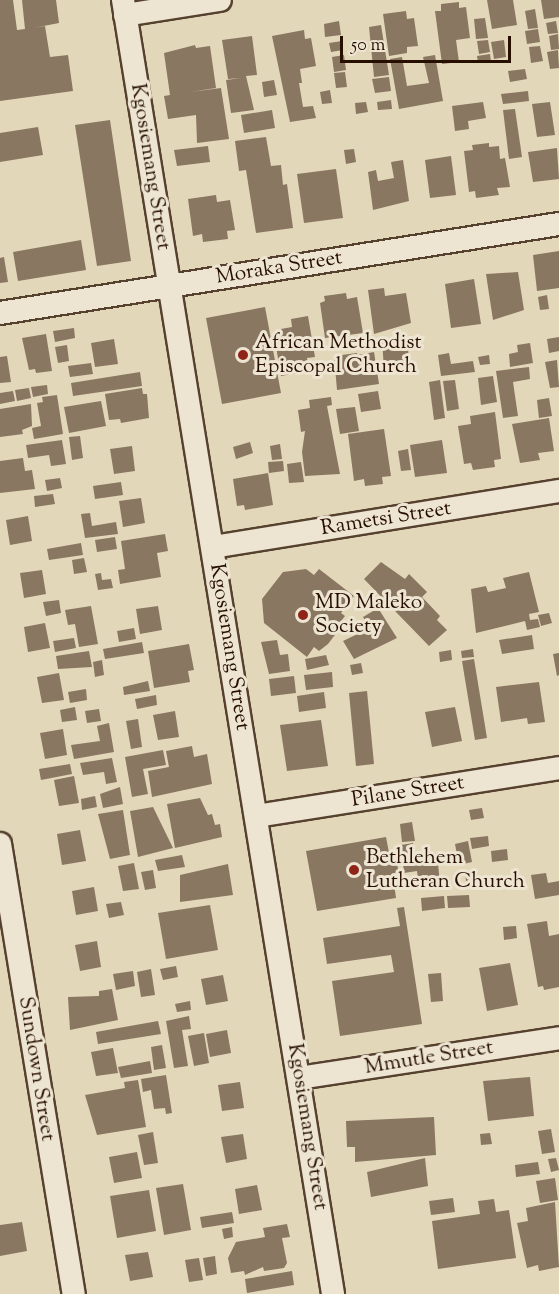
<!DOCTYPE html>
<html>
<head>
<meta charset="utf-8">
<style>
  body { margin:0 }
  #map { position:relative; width:559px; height:1294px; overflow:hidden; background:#e3d7ba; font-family:"Sorts Mill Goudy",serif }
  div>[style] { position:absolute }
  .building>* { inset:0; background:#897761 }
  .roads { filter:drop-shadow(2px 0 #56412e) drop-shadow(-2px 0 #56412e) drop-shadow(0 2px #56412e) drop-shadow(0 -2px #56412e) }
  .street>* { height:22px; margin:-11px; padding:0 11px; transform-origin:11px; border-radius:11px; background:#ede5d2 }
  .dots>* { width:16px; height:16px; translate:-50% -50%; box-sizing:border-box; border:3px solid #ede5d2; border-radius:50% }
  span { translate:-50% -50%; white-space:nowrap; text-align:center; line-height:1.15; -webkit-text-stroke:6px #ede5d2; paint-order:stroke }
  .street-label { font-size:21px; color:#270f00 }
  .poi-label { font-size:21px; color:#270f00 }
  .left { translate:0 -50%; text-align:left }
  .scale { position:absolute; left:340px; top:36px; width:171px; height:27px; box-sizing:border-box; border:3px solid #270f00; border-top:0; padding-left:8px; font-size:18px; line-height:21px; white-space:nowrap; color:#270f00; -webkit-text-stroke:4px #ede5d2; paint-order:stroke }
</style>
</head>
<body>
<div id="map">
  <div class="building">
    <div style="clip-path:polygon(0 0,13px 0,17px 30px,25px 29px,22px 0,56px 0,59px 23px,33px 28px,45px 26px,50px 57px,68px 55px,73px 91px,0 101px)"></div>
    <div style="clip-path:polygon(487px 0,513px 0,517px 25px,492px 29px)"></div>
    <div style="clip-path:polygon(541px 0,559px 0,559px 17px,544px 19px)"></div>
    <div style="clip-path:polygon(459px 2px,459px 8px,466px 7px,470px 38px,456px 40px,459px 62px,442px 64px,435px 11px,441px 11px,441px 4px)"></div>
    <div style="clip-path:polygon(535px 9px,538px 28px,528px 29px,525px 11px)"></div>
    <div style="clip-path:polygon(406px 11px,407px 19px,414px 18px,418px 46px,407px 47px,407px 53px,389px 56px,383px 14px)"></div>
    <div style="clip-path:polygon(485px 18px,488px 38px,476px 39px,474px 19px)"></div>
    <div style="clip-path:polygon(339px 21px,341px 35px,325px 37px,324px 24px)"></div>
    <div style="clip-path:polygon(556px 21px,558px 33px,548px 34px,546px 23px)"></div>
    <div style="clip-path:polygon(381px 25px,389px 75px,374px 77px,369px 27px)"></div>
    <div style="clip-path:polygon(538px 29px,540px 42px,527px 44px,525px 31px)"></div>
    <div style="clip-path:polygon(304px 30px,305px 39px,311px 38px,316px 66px,300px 69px,302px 83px,299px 83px,303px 107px,313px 106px,316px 118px,290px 122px,272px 36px)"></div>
    <div style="clip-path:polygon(558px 34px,559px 49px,551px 50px,549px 36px)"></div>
    <div style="clip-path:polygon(252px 36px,257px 75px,246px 76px,254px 110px,231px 113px,226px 80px,241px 78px,228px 79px,222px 40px)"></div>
    <div style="clip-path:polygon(488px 40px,490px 52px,479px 54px,477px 41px)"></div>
    <div style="clip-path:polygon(504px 40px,506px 57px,494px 59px,491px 42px)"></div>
    <div style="clip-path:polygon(342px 41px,343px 50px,331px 52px,329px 43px)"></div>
    <div style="clip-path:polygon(195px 45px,196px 48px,210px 46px,216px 88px,190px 92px,221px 88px,229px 139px,197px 143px,196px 115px,168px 119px,164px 96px,170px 95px,164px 53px)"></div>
    <div style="clip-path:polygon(540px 46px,543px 61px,531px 63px,529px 47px)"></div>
    <div style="clip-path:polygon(558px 50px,559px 68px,550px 69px,547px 52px)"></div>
    <div style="clip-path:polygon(490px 54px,491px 62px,478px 63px,477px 56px)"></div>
    <div style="clip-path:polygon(344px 55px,346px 70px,334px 72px,332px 57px)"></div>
    <div style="clip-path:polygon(435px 55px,443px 101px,399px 109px,390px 59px,402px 57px,407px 86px,429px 83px,423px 57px)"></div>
    <div style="clip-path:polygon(525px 69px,527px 79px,510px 82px,508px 71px)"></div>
    <div style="clip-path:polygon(345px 72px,347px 87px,336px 88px,334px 73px)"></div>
    <div style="clip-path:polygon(389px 77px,391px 91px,375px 93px,372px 79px)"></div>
    <div style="clip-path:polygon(274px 80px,277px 95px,264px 97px,262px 82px)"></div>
    <div style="clip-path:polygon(330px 90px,332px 103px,322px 104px,320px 92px)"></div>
    <div style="clip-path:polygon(528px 91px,529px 101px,503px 104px,501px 94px)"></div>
    <div style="clip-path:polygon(391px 100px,392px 109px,378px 110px,377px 102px)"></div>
    <div style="clip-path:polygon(366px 102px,368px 112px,356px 114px,355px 103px)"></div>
    <div style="clip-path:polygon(483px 102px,486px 118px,468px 121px,469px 129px,455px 131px,452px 106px)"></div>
    <div style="clip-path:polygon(550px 102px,555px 135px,537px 137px,532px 104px)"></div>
    <div style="clip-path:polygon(515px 109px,522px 157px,509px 159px,503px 110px)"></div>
    <div style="clip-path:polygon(272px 110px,275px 128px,244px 133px,241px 115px)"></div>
    <div style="clip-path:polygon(110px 120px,131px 261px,97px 266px,75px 125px)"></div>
    <div style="clip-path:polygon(38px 127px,43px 155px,0 162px,0 133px)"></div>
    <div style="clip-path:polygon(266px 137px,271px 166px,281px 165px,283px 185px,287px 184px,293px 228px,256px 233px,246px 170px,239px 171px,235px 141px)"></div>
    <div style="clip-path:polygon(489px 143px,489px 147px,499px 146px,500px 159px,505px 158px,510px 187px,497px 188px,499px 195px,476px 198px,475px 191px,469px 192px,464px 151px,473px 150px,472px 145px)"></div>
    <div style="clip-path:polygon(208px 146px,210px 162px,177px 166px,174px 150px)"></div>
    <div style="clip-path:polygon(557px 148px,559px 179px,533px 182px,528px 152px)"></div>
    <div style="clip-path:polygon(354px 149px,356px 162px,346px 164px,344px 150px)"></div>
    <div style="clip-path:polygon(451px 156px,456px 195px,430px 198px,425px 160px)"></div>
    <div style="clip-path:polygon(403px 160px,409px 201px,373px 210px,368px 172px,376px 170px,378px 181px,394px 178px,391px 162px)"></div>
    <div style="clip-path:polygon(336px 169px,343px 218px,304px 223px,297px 174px)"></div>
    <div style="clip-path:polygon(216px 195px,217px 202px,230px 200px,235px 230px,227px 231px,228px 239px,203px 242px,202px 234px,193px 236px,188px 199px)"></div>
    <div style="clip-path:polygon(81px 240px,86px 270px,18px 281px,13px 252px)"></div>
    <div style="clip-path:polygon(559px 251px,559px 288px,537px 291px,533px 255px)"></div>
    <div style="clip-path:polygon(4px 257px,8px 282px,0 283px,0 258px)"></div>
    <div style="clip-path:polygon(518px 272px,524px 310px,493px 320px,486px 274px)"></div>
    <div style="clip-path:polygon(474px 279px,481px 324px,451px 328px,445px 284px)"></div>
    <div style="clip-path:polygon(384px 288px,385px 296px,406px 293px,411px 323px,374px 334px,368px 290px)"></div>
    <div style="clip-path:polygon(346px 293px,347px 299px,357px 297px,363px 333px,325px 338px,320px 303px,325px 301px,324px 296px)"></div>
    <div style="clip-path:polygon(547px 295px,549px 309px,540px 310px,538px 297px)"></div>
    <div style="clip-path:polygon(265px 307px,281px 393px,222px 404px,206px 318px)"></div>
    <div style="clip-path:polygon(308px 316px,315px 357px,307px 358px,308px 364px,296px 366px,297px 373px,281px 376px,274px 335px,282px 334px,281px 329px,292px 327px,291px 319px)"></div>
    <div style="clip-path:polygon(74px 328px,75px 338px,55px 342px,53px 331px)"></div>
    <div style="clip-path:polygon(46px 334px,52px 371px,36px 373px,35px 369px,29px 370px,22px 338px)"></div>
    <div style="clip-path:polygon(559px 337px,559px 351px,549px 353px,547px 339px)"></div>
    <div style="clip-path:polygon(114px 339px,118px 364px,95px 367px,91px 343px)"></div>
    <div style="clip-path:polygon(397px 339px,398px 345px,408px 345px,409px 368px,384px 369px,382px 340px)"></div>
    <div style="clip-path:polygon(530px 343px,533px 363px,510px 367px,509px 354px,518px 352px,517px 345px)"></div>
    <div style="clip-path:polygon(67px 345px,69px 361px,58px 363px,55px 347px)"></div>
    <div style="clip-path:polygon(374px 352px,379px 384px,337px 390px,334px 356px,357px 353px,359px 369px,358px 355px)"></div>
    <div style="clip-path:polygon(449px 353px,451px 364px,473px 361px,475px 372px,441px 376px,438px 355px)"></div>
    <div style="clip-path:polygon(489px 355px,490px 364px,480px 365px,478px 357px)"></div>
    <div style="clip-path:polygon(7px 356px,11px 382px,0 383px,0 357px)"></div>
    <div style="clip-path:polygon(557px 360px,559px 387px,550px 388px,545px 362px)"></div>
    <div style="clip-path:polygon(91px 363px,93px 374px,70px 377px,68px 366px)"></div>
    <div style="clip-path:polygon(529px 367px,530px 379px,513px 382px,518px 416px,503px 418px,496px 371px)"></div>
    <div style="clip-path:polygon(140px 372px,142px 386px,73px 396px,71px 383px)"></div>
    <div style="clip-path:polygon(493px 376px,497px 402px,481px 405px,478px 378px)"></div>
    <div style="clip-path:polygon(440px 380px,445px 418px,434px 420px,429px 382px)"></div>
    <div style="clip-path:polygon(455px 380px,459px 409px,447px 411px,443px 381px)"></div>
    <div style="clip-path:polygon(47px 385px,48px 394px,33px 397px,31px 387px)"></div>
    <div style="clip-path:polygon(29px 388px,31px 398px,17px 401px,15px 390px)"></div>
    <div style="clip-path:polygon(142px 388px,143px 394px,147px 394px,149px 418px,121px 423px,120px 419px,109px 420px,105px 394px)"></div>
    <div style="clip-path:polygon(13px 391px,15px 401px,0 404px,0 393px)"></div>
    <div style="clip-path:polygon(378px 391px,381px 409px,361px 412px,358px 394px)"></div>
    <div style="clip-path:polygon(57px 395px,63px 434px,34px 439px,32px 428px,41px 426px,37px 403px,43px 402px,42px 397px)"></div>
    <div style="clip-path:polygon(331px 397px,332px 405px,327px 406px,340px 474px,305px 476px,302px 452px,305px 431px,301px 432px,298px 410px,310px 408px,309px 400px)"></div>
    <div style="clip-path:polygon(549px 398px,552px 416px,539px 418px,537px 400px)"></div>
    <div style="clip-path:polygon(101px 401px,106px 426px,69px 433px,64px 407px)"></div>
    <div style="clip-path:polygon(31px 404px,32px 426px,22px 430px,23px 434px,0 437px,0 409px)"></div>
    <div style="clip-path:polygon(355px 407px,359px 431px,340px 434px,336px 409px)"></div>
    <div style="clip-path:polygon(495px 412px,501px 459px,494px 460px,495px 467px,473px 470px,471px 463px,464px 464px,458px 426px,471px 424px,470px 416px)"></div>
    <div style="clip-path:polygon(549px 418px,554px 451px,538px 453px,540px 460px,520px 463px,512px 424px)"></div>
    <div style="clip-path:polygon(384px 429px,391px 476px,382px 477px,383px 484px,365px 486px,364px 479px,354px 481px,348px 434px)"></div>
    <div style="clip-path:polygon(80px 436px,83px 458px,72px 460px,69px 437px)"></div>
    <div style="clip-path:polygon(62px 440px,66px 464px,51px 466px,49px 455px,28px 458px,26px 445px)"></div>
    <div style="clip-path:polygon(442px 440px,447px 473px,415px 477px,410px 445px)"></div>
    <div style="clip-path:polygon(250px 442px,253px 453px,236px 459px,233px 447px)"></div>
    <div style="clip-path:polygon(280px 444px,282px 459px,272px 460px,270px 446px)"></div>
    <div style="clip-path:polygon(132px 446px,135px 471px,114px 474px,110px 449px)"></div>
    <div style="clip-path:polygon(408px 449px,411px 470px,401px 471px,398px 451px)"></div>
    <div style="clip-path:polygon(23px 458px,25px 471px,32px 470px,35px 489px,0 493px,0 461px)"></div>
    <div style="clip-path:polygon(283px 461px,284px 471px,269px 473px,268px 462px)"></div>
    <div style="clip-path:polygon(301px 462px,304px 482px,289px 483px,287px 464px)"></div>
    <div style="clip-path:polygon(268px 473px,273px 505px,245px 510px,244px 505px,237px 506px,233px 479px)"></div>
    <div style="clip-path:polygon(60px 478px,62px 488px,47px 491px,45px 480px)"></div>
    <div style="clip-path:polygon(121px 482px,123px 495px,95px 499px,93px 486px)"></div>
    <div style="clip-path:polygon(53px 494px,55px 504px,35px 507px,34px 496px)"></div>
    <div style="clip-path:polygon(141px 498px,145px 523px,123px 527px,119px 501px)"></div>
    <div style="clip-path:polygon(90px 513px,92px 526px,116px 522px,118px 534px,85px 538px,81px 514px)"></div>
    <div style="clip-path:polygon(28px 516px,32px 541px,10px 545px,6px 520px)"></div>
    <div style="clip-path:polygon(165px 534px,168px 551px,157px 553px,161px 577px,120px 584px,118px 570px,125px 569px,121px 541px)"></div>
    <div style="clip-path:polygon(115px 537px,117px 549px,97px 552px,95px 540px)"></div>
    <div style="clip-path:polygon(81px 543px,83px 555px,49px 560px,47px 549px)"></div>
    <div style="clip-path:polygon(84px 558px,87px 572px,74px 574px,72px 560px)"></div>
    <div style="clip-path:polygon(381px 562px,405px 579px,409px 574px,427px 592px,422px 597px,440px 616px,437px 620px,447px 630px,429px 646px,364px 579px)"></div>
    <div style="clip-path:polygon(306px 569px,314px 575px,319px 569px,354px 596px,341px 613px,345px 616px,338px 625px,341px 627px,328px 644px,319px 651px,314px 647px,307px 657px,264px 623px,262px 599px,283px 572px)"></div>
    <div style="clip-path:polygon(42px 570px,46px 594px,24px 598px,20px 573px)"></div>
    <div style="clip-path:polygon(529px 572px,539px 612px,529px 614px,530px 620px,538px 619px,540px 627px,527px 630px,525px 621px,476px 633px,471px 589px,486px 586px,488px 592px,506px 588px,503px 578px)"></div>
    <div style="clip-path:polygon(101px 573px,102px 580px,111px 579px,113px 588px,98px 590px,95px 574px)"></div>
    <div style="clip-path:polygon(59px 600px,61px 613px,46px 616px,43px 602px)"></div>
    <div style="clip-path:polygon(91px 606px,98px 644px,79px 647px,75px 624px,68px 625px,65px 610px)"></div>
    <div style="clip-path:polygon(158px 606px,162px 630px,140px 634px,136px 609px)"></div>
    <div style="clip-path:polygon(378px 608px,397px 638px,354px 659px,343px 641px,370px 628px,363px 617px)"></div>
    <div style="clip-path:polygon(549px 613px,552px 623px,541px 626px,538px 615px)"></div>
    <div style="clip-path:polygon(45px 623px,50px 648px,28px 652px,24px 627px)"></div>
    <div style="clip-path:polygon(134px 628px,136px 639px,119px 642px,117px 631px)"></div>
    <div style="clip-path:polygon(532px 635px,534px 649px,502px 654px,499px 640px)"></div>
    <div style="clip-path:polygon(74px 638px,76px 648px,55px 652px,53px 641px)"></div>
    <div style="clip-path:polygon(277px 640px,280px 655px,288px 654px,290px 671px,269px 674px,261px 642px)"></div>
    <div style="clip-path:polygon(142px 642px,144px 653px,105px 659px,103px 649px)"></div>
    <div style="clip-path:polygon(189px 644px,194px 670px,188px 671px,190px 682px,154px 688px,148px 651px)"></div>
    <div style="clip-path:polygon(473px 649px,474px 657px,462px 658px,461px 651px)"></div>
    <div style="clip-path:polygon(451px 650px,452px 660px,440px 662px,439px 652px)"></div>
    <div style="clip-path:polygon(89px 651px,92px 667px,58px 669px,56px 656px)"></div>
    <div style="clip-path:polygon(559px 653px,559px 675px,557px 676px,553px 654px)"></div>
    <div style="clip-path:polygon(326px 655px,329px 665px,307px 670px,305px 659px)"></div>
    <div style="clip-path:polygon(474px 659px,487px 738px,475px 740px,462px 661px)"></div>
    <div style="clip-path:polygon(102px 660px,104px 675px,95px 677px,93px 662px)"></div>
    <div style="clip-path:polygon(361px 663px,363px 673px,352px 675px,350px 665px)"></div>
    <div style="clip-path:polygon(332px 672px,333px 687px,306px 690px,304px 675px)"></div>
    <div style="clip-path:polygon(59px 673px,64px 700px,42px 703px,37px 677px)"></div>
    <div style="clip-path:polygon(294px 676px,296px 693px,271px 696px,269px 679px)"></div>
    <div style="clip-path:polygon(148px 681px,150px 691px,124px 695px,123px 687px)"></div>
    <div style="clip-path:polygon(539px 682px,545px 722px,528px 724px,527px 718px,501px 722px,496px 687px)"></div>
    <div style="clip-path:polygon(86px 689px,87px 700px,70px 703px,68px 692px)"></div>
    <div style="clip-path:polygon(367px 691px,374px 764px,356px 766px,349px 693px)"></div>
    <div style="clip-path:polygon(324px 692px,326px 708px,299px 712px,297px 696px)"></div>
    <div style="clip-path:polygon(156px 695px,157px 705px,137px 709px,135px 699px)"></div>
    <div style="clip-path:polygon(75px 707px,77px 720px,62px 722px,60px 710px)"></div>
    <div style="clip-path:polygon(455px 707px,462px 741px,432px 747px,425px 712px)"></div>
    <div style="clip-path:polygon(99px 709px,101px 721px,87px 723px,85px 711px)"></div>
    <div style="clip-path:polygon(175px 711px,179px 737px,158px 740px,153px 715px)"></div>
    <div style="clip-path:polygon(138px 719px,142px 747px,131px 749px,126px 721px)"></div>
    <div style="clip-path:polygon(321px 720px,328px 766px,287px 771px,280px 725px)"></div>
    <div style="clip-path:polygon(109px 723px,114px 752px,74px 759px,71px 745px,100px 741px,97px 726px)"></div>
    <div style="clip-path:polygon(63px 729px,67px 755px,45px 759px,40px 733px)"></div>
    <div style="clip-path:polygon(192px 746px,194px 757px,207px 754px,212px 784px,152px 797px,148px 771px,169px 767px,166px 751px)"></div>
    <div style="clip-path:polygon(163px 750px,166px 765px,143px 769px,148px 794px,132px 797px,125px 757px)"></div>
    <div style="clip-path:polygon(112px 758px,117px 782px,106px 784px,104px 772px,83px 775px,80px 763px)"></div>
    <div style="clip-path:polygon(70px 764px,72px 774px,41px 780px,39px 769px)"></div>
    <div style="clip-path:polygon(74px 776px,79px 803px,59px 806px,54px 780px)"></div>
    <div style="clip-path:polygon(120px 787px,123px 804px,103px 808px,100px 794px)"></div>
    <div style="clip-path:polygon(95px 796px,97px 807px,82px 810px,81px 799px)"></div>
    <div style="clip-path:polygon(200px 798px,208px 815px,212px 814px,215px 825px,220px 824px,222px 837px,175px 848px,167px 804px)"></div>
    <div style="clip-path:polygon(153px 807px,173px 848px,138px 857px,130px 811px)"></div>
    <div style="clip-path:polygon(482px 808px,484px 818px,471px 820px,469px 810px)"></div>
    <div style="clip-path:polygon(123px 810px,130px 855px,110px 859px,98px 814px)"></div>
    <div style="clip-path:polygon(412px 822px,415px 841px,402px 842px,400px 824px)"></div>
    <div style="clip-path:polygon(80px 830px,86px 861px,62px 865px,57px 834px)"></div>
    <div style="clip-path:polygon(488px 836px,489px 846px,472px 849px,470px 838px)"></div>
    <div style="clip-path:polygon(386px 837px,390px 858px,396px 857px,400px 881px,394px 883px,396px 898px,317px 911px,306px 851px)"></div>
    <div style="clip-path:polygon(468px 841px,472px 862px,459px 865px,455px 844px)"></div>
    <div style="clip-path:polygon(413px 843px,415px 856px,437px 853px,440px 884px,430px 885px,429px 877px,418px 879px,417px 871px,404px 873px,401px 845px)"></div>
    <div style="clip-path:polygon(507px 849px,508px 860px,492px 862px,491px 851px)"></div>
    <div style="clip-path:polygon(182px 855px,185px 867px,158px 871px,155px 860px)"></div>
    <div style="clip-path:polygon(134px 863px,139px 889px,123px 891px,118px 866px)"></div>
    <div style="clip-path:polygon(228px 864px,233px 895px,180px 902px,180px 875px)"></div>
    <div style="clip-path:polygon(477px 869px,478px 879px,466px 881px,465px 871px)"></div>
    <div style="clip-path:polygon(153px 870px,156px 888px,145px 890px,141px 872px)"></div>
    <div style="clip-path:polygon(546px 873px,548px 883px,559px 881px,559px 895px,535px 899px,531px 875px)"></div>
    <div style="clip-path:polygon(94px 887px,98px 911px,76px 915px,72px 891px)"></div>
    <div style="clip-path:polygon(469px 895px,470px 907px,448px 908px,447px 896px)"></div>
    <div style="clip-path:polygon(444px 896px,445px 908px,422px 911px,421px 898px)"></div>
    <div style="clip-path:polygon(121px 902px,124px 915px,109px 918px,106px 904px)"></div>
    <div style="clip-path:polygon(210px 905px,218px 950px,166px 959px,158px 913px)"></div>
    <div style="clip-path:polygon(404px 907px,422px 1024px,340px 1036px,332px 981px,394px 972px,391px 955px,327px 964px,323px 938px,400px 926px,397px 908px)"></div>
    <div style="clip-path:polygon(547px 921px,549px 936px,559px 934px,559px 987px,544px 990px,543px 986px,538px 987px,527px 924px)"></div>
    <div style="clip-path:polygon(516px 926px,517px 938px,504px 940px,503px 927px)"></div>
    <div style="clip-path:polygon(97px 941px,101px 967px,80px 971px,75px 945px)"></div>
    <div style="clip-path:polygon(510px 963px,518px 1005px,487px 1011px,479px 968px)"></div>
    <div style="clip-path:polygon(176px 966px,178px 977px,163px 980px,160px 969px)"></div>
    <div style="clip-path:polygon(151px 969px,155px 995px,141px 997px,137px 972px)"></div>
    <div style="clip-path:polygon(133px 971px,135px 986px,116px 990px,113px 974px)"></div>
    <div style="clip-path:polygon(441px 973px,443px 1001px,431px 1002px,428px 974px)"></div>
    <div style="clip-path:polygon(223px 975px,228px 1001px,206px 1005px,201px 979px)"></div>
    <div style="clip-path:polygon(112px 989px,118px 1020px,70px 1030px,68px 997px,99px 996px,99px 991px)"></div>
    <div style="clip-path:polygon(190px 1001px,191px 1010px,177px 1012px,175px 1004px)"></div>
    <div style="clip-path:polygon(189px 1016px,191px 1029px,182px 1030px,188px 1066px,174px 1068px,166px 1021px)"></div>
    <div style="clip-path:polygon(158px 1021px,161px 1034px,98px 1044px,96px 1032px)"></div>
    <div style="clip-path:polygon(227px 1030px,231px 1053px,210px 1057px,206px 1034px)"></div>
    <div style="clip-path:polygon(204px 1033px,209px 1063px,194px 1066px,188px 1036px)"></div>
    <div style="clip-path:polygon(162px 1045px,166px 1068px,154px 1070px,151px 1047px)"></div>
    <div style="clip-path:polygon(113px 1048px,118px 1073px,96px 1076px,91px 1052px)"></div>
    <div style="clip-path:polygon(150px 1061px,152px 1073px,121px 1078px,118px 1067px)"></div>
    <div style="clip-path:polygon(166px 1075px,172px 1113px,166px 1114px,165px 1108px,154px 1109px,151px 1090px,143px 1092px,141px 1079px)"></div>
    <div style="clip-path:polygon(530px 1077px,534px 1116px,488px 1121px,483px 1081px)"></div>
    <div style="clip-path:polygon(138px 1080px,146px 1127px,97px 1135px,85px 1095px,125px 1088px,124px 1082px)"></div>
    <div style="clip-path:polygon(240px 1082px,244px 1108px,222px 1111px,218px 1085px)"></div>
    <div style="clip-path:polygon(434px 1117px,436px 1155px,355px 1162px,355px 1147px,347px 1147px,346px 1121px)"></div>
    <div style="clip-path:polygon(551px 1129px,555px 1152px,542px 1154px,538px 1131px)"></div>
    <div style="clip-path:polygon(153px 1132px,158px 1163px,144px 1165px,138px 1135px)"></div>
    <div style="clip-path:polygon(490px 1133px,492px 1144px,481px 1145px,480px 1134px)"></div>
    <div style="clip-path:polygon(243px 1134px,247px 1159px,226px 1163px,221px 1137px)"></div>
    <div style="clip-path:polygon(137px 1152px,142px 1178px,114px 1183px,109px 1157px)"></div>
    <div style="clip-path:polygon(425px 1158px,428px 1186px,371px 1197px,367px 1172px)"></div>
    <div style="clip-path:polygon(556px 1158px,559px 1170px,551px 1172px,548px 1159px)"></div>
    <div style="clip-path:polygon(538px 1162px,540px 1174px,516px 1177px,515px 1165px)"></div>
    <div style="clip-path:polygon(555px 1178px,558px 1200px,540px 1203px,536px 1181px)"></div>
    <div style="clip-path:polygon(183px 1184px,191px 1230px,164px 1235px,156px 1188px)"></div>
    <div style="clip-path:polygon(257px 1185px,262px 1210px,239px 1214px,235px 1189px)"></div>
    <div style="clip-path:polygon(149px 1190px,156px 1231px,117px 1238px,110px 1196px)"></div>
    <div style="clip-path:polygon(453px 1198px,455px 1212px,431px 1215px,429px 1201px)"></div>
    <div style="clip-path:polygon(494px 1199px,496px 1212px,509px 1210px,516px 1258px,438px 1269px,432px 1221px,480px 1214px,478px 1201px)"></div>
    <div style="clip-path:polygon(555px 1202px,559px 1267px,539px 1271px,538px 1265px,527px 1268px,517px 1223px,528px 1221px,526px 1208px)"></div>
    <div style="clip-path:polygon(232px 1212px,234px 1223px,202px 1228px,200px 1217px)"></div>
    <div style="clip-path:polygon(22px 1222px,27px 1251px,0 1256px,0 1225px)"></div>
    <div style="clip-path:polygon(287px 1224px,290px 1237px,282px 1238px,287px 1263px,284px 1268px,264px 1271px,263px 1267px,245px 1275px,244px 1271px,231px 1273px,228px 1258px,236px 1242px,265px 1237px,263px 1228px)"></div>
    <div style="clip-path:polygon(232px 1227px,233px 1237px,224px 1239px,222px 1229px)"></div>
    <div style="clip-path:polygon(148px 1252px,153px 1277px,130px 1281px,125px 1255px)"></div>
    <div style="clip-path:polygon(215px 1256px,217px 1274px,206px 1276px,203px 1258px)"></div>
    <div style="clip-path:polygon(199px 1258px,203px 1280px,189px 1282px,185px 1260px)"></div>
    <div style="clip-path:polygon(292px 1271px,294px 1285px,247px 1293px,245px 1279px)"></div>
  </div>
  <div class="roads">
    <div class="street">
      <div style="left:123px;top:0;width:1311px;rotate:80.78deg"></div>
      <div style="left:125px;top:15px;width:96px;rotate:-9deg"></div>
      <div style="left:0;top:313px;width:566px;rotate:-9.05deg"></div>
      <div style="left:213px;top:547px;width:351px;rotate:-9.2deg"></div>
      <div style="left:257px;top:816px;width:306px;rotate:-9deg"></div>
      <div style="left:0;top:844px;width:456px;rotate:80.7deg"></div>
      <div style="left:299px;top:1078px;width:263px;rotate:-8.7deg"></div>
    </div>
  </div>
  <div class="dots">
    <div style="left:243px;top:355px;background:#8f2418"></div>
    <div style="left:303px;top:615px;background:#8f2418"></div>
    <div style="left:354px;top:870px;background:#8f2418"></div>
  </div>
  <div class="street-label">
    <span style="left:150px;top:167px;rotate:81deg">Kgosiemang Street</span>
    <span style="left:279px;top:268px;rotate:-9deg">Moraka Street</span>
    <span style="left:386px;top:519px;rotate:-9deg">Rametsi Street</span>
    <span style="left:229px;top:647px;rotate:81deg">Kgosiemang Street</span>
    <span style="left:408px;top:792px;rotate:-9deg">Pilane Street</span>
    <span style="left:429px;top:1058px;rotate:-9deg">Mmutle Street</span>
    <span style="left:36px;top:1069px;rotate:81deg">Sundown Street</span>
    <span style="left:307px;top:1127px;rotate:81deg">Kgosiemang Street</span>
  </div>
  <div class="poi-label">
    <span class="left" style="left:255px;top:355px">African Methodist<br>Episcopal Church</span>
    <span class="left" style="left:315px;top:615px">MD Maleko<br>Society</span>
    <span class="left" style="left:366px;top:870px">Bethlehem<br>Lutheran Church</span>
  </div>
  <div class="scale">50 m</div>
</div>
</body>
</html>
